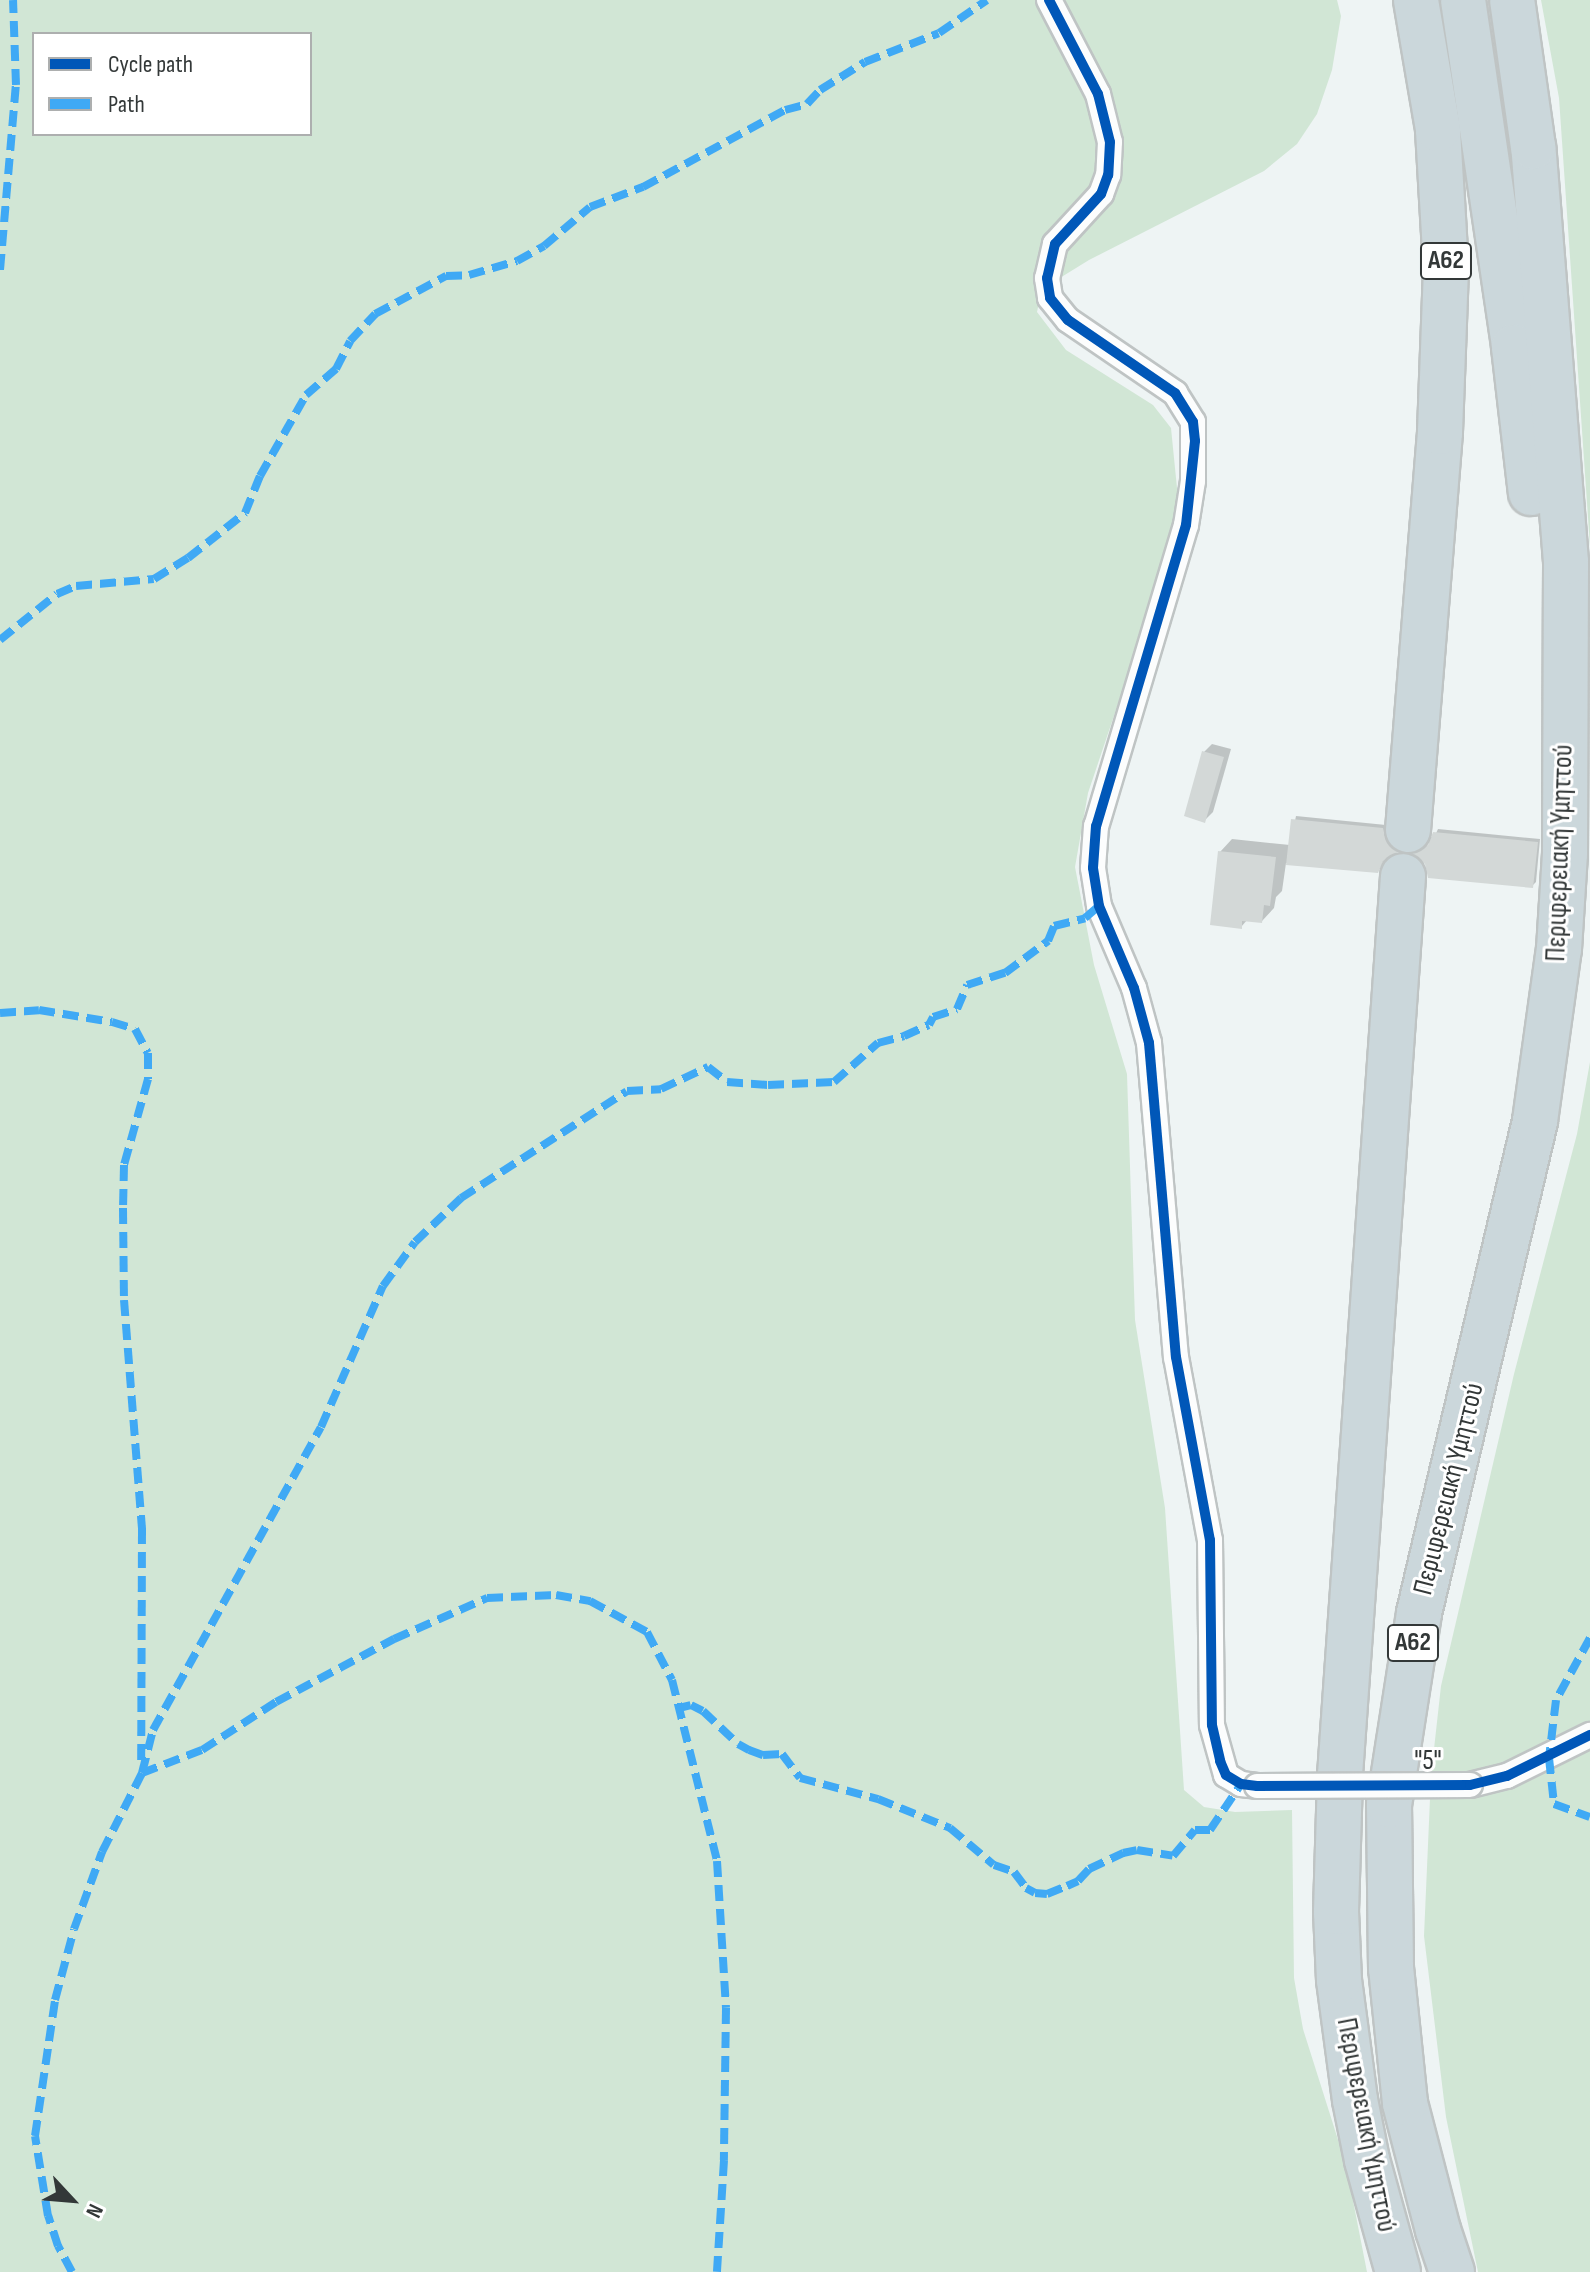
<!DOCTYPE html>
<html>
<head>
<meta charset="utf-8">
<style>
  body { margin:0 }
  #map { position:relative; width:1590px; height:2272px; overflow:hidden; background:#eef4f4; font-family:"Sofia Sans Condensed",sans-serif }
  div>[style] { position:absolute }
  .green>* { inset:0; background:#d1e6d5 }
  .shadow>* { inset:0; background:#0003 }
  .building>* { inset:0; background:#d3d8d7 }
  .roads { filter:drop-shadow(2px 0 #bfc4c4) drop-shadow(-2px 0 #bfc4c4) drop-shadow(0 2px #bfc4c4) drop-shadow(0 -2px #bfc4c4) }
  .minor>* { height:24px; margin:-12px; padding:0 12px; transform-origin:12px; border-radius:12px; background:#fcfdfd }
  .motorway>* { height:44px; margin:-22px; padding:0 22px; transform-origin:22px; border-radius:22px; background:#cbd7db }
  .bridges { filter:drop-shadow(2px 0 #bfc4c4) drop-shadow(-2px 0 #bfc4c4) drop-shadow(0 2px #bfc4c4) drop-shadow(0 -2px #bfc4c4) }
  .minor-bridge>* { height:24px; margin:-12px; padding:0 12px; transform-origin:12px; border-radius:12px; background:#fcfdfd }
  .quiet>* { height:8px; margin-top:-4px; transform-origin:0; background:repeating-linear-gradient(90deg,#3fa9f5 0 16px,transparent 0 24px) }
  .cycleway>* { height:10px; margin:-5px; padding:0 5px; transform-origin:5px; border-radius:5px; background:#0057b8 }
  span { translate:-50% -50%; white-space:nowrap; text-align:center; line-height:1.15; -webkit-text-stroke:6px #fff; paint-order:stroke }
  .shield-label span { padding:2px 6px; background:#fff; border:2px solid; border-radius:6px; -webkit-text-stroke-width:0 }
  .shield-label { font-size:26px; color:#333838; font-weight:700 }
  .street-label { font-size:28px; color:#333838 }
  .legend { position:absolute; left:32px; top:32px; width:280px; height:104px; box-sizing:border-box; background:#fff; border:2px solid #adafaf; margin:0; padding:10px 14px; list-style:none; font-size:24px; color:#333838 }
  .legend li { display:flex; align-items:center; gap:16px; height:40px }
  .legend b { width:40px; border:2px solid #adafaf }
  .north { position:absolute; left:32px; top:2160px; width:80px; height:80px; -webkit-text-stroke:6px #fff; paint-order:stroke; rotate:116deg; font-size:22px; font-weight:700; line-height:32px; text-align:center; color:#333838 }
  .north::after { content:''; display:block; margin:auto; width:28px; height:36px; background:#333838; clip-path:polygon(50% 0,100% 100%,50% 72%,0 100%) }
</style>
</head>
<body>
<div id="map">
  <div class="green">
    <div style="clip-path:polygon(evenodd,0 0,1337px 0,1341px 16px,1332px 70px,1317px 114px,1297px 144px,1264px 171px,1089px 260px,1042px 289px,1037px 312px,1066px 350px,1153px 405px,1171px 428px,1178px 498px,1156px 591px,1088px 793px,1075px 867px,1094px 965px,1127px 1074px,1135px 1320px,1165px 1508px,1184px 1790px,1204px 1807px,1235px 1812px,1292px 1810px,1294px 1978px,1303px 2029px,1346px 2165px,1367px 2272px,0 2272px,0 0,34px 34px,310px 34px,310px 134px,34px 134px,34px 34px)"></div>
    <div style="clip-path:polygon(1541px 0,1590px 0,1590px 546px,1559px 98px)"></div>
    <div style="clip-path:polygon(1590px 1062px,1590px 2272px,1478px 2272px,1446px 2117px,1424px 1936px,1431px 1776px,1441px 1686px,1514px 1374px,1577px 1134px)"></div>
  </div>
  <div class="shadow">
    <div style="clip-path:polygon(1212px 744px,1231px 749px,1213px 812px,1205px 820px,1204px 752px)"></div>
    <div style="clip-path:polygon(1296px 816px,1386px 825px,1389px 838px,1400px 848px,1385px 858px,1378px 871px,1286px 863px,1282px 891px,1276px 897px,1274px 908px,1262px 921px,1248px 919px,1241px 927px,1220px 852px,1232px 839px,1290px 845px)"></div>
    <div style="clip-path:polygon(1438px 829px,1540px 839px,1536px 882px,1532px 886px,1431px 844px)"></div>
  </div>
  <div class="building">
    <div style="clip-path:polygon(1202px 751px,1224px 757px,1205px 823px,1184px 816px)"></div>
    <div style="clip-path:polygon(1291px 819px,1383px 828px,1386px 841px,1398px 852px,1383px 861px,1378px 873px,1286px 865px)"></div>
    <div style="clip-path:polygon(1433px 832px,1538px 842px,1533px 888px,1428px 878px,1425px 864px,1413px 854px,1428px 845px)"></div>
    <div style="clip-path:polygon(1218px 851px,1276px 857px,1270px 906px,1264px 905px,1262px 923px,1242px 921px,1242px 929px,1210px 925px)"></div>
  </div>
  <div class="roads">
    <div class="minor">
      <div style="left:1049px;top:0;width:106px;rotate:62.5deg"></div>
      <div style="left:1098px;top:94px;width:49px;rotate:76deg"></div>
      <div style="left:1110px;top:142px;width:33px;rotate:93deg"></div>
      <div style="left:1108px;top:175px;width:20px;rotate:110deg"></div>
      <div style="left:1101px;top:194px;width:68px;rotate:132.6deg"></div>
      <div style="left:1055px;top:244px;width:35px;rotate:103deg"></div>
      <div style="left:1047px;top:278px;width:20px;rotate:81deg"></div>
      <div style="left:1050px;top:298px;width:28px;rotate:51deg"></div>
      <div style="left:1068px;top:320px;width:130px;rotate:34.3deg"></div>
      <div style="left:1175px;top:393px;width:34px;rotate:58deg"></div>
      <div style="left:1193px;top:422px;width:59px;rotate:90deg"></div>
      <div style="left:1193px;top:481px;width:45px;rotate:99deg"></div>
      <div style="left:1186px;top:525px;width:314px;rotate:106.6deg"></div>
      <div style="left:1096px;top:826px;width:42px;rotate:94.1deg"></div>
      <div style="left:1093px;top:868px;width:38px;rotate:81deg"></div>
      <div style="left:1099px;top:906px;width:89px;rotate:66.9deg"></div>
      <div style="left:1134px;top:988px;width:57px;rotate:74.7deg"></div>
      <div style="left:1149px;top:1043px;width:315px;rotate:85.1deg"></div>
      <div style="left:1176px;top:1357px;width:186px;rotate:79.5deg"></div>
      <div style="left:1210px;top:1540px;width:185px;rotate:89.4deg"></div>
      <div style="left:1212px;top:1725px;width:52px;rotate:74.4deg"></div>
      <div style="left:1226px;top:1775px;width:17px;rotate:31deg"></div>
      <div style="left:1241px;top:1784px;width:16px;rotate:7deg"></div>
      <div style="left:1470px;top:1785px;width:38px;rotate:-14deg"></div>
      <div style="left:1507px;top:1776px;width:93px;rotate:-26.3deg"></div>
    </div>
    <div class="motorway">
      <div style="left:1463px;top:0;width:351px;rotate:81.6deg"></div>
      <div style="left:1514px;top:347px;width:147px;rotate:83.4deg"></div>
      <div style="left:1408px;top:830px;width:399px;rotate:-85.4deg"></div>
      <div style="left:1440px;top:432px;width:163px;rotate:-87.9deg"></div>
      <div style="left:1446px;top:269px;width:140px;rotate:-93.3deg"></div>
      <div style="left:1438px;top:129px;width:131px;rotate:-99.7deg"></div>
      <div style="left:1398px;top:2272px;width:116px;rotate:-105.5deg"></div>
      <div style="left:1367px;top:2160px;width:61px;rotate:-101.3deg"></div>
      <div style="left:1355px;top:2100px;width:121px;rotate:-97.6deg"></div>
      <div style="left:1339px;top:1980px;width:68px;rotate:-92.5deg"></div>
      <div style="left:1336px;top:1912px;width:137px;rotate:-88.3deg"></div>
      <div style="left:1340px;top:1775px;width:901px;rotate:-85.99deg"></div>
      <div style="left:1452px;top:2272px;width:44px;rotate:-108.4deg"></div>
      <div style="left:1438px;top:2230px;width:131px;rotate:-104.6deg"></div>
      <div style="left:1405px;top:2103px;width:136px;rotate:-95.9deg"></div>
      <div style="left:1391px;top:1968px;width:163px;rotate:-90.7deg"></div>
      <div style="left:1389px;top:1805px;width:194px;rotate:-81.1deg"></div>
      <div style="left:1419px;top:1613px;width:505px;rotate:-76.73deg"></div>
      <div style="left:1535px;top:1121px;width:174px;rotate:-82.1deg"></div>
      <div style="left:1559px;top:949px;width:95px;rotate:-86.4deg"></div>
      <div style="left:1565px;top:854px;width:292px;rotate:-89.8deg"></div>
      <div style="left:1566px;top:562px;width:416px;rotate:-94.5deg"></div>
      <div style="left:1533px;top:147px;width:148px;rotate:-98.1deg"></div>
    </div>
  </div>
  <div class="bridges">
    <div class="minor-bridge">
      <div style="left:1257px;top:1786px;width:213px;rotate:-0.3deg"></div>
    </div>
  </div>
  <div class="quiet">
    <div style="left:0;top:270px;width:186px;rotate:-85.1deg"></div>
    <div style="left:16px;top:85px;width:85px;rotate:-92deg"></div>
    <div style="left:0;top:640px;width:73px;rotate:-38.9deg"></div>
    <div style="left:57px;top:594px;width:21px;rotate:-23deg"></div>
    <div style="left:76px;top:586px;width:78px;rotate:-5.1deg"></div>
    <div style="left:154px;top:579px;width:40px;rotate:-32deg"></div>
    <div style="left:188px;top:558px;width:73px;rotate:-38.3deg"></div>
    <div style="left:245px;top:513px;width:40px;rotate:-68deg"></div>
    <div style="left:260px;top:476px;width:93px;rotate:-60.4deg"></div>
    <div style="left:306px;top:395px;width:40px;rotate:-41deg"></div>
    <div style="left:336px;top:369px;width:31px;rotate:-63deg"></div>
    <div style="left:350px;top:341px;width:37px;rotate:-47deg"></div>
    <div style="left:375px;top:314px;width:81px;rotate:-28.2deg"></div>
    <div style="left:446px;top:276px;width:23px;rotate:-2deg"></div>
    <div style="left:469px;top:275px;width:50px;rotate:-16.3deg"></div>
    <div style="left:517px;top:261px;width:31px;rotate:-29deg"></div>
    <div style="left:544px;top:246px;width:60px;rotate:-40.3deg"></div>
    <div style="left:590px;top:207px;width:57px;rotate:-20.7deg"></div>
    <div style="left:643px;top:187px;width:162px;rotate:-28.5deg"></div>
    <div style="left:785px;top:110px;width:23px;rotate:-15deg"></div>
    <div style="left:807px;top:104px;width:19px;rotate:-47deg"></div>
    <div style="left:820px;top:90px;width:53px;rotate:-31.9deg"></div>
    <div style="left:865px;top:62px;width:79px;rotate:-21.4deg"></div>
    <div style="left:939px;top:33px;width:58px;rotate:-34.5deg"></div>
    <div style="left:0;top:1013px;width:39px;rotate:-4deg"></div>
    <div style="left:39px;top:1010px;width:74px;rotate:9.3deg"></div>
    <div style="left:112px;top:1022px;width:24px;rotate:17deg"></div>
    <div style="left:135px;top:1029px;width:27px;rotate:62deg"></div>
    <div style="left:148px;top:1053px;width:26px;rotate:90deg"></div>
    <div style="left:148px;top:1079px;width:89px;rotate:105.6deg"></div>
    <div style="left:124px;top:1165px;width:43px;rotate:91.3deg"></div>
    <div style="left:123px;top:1208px;width:92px;rotate:89.4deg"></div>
    <div style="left:124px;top:1300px;width:229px;rotate:85.5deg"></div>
    <div style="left:142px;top:1528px;width:233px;rotate:90.2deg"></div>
    <div style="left:1590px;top:1638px;width:71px;rotate:118.7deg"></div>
    <div style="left:1556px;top:1700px;width:58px;rotate:96.9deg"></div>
    <div style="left:1549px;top:1758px;width:46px;rotate:83.8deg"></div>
    <div style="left:1554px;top:1804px;width:38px;rotate:20deg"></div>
    <div style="left:679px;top:1708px;width:12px;rotate:-14deg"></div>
    <div style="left:691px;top:1705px;width:13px;rotate:27deg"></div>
    <div style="left:703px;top:1711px;width:48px;rotate:43.3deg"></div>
    <div style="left:738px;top:1744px;width:13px;rotate:29deg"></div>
    <div style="left:749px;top:1750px;width:15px;rotate:20deg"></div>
    <div style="left:763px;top:1755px;width:19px;rotate:-3deg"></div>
    <div style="left:782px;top:1754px;width:30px;rotate:53deg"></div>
    <div style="left:800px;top:1778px;width:81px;rotate:15.1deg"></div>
    <div style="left:878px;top:1799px;width:78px;rotate:21.9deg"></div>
    <div style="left:950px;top:1828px;width:57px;rotate:40.1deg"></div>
    <div style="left:994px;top:1865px;width:21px;rotate:19deg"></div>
    <div style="left:1014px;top:1872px;width:20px;rotate:53deg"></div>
    <div style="left:1026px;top:1888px;width:10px;rotate:29deg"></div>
    <div style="left:1035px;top:1893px;width:12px;rotate:5deg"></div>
    <div style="left:1047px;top:1894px;width:22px;rotate:-22deg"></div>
    <div style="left:1067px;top:1886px;width:12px;rotate:-24deg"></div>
    <div style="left:1078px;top:1881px;width:16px;rotate:-47deg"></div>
    <div style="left:1089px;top:1869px;width:38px;rotate:-25deg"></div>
    <div style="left:1123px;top:1853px;width:14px;rotate:-12deg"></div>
    <div style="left:1137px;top:1850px;width:36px;rotate:9deg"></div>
    <div style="left:1173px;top:1856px;width:34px;rotate:-50deg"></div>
    <div style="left:1195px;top:1830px;width:15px"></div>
    <div style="left:1210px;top:1830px;width:55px;rotate:-56deg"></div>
    <div style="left:142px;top:1773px;width:64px;rotate:-21deg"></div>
    <div style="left:202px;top:1750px;width:88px;rotate:-33deg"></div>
    <div style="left:276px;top:1702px;width:134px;rotate:-28.1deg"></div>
    <div style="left:394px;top:1639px;width:102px;rotate:-23.8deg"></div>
    <div style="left:487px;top:1598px;width:69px;rotate:-2.5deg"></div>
    <div style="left:556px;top:1595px;width:35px;rotate:10deg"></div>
    <div style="left:590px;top:1601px;width:65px;rotate:28.5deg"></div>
    <div style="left:647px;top:1632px;width:54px;rotate:62.5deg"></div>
    <div style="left:672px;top:1680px;width:187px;rotate:76deg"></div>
    <div style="left:717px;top:1861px;width:147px;rotate:86.5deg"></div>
    <div style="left:726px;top:2008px;width:152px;rotate:90.8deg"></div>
    <div style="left:724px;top:2160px;width:112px;rotate:93.6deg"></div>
    <div style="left:72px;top:2272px;width:30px;rotate:-118deg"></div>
    <div style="left:58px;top:2246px;width:32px;rotate:-108deg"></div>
    <div style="left:48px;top:2216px;width:81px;rotate:-99.2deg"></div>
    <div style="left:35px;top:2136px;width:137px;rotate:-81.6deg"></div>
    <div style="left:55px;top:2000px;width:73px;rotate:-75deg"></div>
    <div style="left:74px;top:1929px;width:82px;rotate:-70deg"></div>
    <div style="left:102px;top:1852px;width:89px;rotate:-63.1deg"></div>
    <div style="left:142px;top:1773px;width:44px;rotate:-75.7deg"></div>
    <div style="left:153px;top:1730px;width:346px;rotate:-61deg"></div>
    <div style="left:321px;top:1427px;width:154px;rotate:-66.3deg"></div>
    <div style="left:383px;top:1286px;width:54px;rotate:-54deg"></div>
    <div style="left:415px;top:1242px;width:64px;rotate:-43.7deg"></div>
    <div style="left:461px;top:1198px;width:197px;rotate:-32.8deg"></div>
    <div style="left:627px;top:1091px;width:34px;rotate:-3deg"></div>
    <div style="left:661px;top:1089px;width:52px;rotate:-25.1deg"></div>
    <div style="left:708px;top:1067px;width:24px;rotate:38deg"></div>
    <div style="left:727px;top:1082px;width:41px;rotate:4.2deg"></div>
    <div style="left:768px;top:1085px;width:66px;rotate:-2.6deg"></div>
    <div style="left:834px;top:1082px;width:59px;rotate:-41.6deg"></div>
    <div style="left:878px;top:1043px;width:27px;rotate:-15deg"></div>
    <div style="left:904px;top:1036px;width:27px;rotate:-24deg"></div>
    <div style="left:929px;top:1025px;width:9px;rotate:-63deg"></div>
    <div style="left:933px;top:1017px;width:25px;rotate:-18deg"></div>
    <div style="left:957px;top:1009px;width:26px;rotate:-67deg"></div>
    <div style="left:967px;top:985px;width:40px;rotate:-18deg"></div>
    <div style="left:1005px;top:973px;width:54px;rotate:-36.7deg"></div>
    <div style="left:1048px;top:941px;width:16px;rotate:-68deg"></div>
    <div style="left:1054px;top:926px;width:32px;rotate:-14deg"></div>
    <div style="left:1085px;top:918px;width:18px;rotate:-41deg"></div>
  </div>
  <div class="cycleway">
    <div style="left:1049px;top:0;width:106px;rotate:62.5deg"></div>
    <div style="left:1098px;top:94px;width:49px;rotate:76deg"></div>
    <div style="left:1110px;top:142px;width:33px;rotate:93deg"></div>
    <div style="left:1108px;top:175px;width:20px;rotate:110deg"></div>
    <div style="left:1101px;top:194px;width:68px;rotate:132.6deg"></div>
    <div style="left:1055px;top:244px;width:35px;rotate:103deg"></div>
    <div style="left:1047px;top:278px;width:20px;rotate:81deg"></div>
    <div style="left:1050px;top:298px;width:28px;rotate:51deg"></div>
    <div style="left:1068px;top:320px;width:130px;rotate:34.3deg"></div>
    <div style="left:1175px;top:393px;width:34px;rotate:58deg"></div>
    <div style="left:1193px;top:422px;width:19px;rotate:84deg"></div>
    <div style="left:1195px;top:441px;width:84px;rotate:96.1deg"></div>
    <div style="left:1186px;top:525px;width:314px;rotate:106.6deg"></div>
    <div style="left:1096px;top:826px;width:42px;rotate:94.1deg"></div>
    <div style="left:1093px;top:868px;width:38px;rotate:81deg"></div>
    <div style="left:1099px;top:906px;width:89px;rotate:66.9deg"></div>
    <div style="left:1134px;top:988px;width:57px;rotate:74.7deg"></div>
    <div style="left:1149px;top:1043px;width:315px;rotate:85.1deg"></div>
    <div style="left:1176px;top:1357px;width:186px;rotate:79.5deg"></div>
    <div style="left:1210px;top:1540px;width:185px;rotate:89.4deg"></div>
    <div style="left:1212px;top:1725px;width:37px;rotate:77deg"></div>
    <div style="left:1220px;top:1761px;width:15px;rotate:67deg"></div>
    <div style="left:1226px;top:1775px;width:17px;rotate:31deg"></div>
    <div style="left:1241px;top:1784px;width:16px;rotate:7deg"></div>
    <div style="left:1257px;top:1786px;width:213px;rotate:-0.3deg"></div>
    <div style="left:1470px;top:1785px;width:38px;rotate:-14deg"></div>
    <div style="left:1507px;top:1776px;width:93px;rotate:-26.3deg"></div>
  </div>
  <div class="shield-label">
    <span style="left:1446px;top:261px">Α62</span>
    <span style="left:1413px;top:1643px">Α62</span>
  </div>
  <div class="street-label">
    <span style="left:1560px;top:853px;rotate:-88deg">Περιφερειακή Υμηττού</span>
    <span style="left:1449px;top:1489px;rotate:-76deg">Περιφερειακή Υμηττού</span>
    <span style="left:1428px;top:1761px">"5"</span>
    <span style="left:1366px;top:2125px;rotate:79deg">Περιφερειακή Υμηττού</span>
  </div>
  <ul class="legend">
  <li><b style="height:10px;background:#0057b8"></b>Cycle path</li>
  <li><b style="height:10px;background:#3fa9f5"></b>Path</li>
  </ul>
  <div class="north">N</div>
</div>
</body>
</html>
